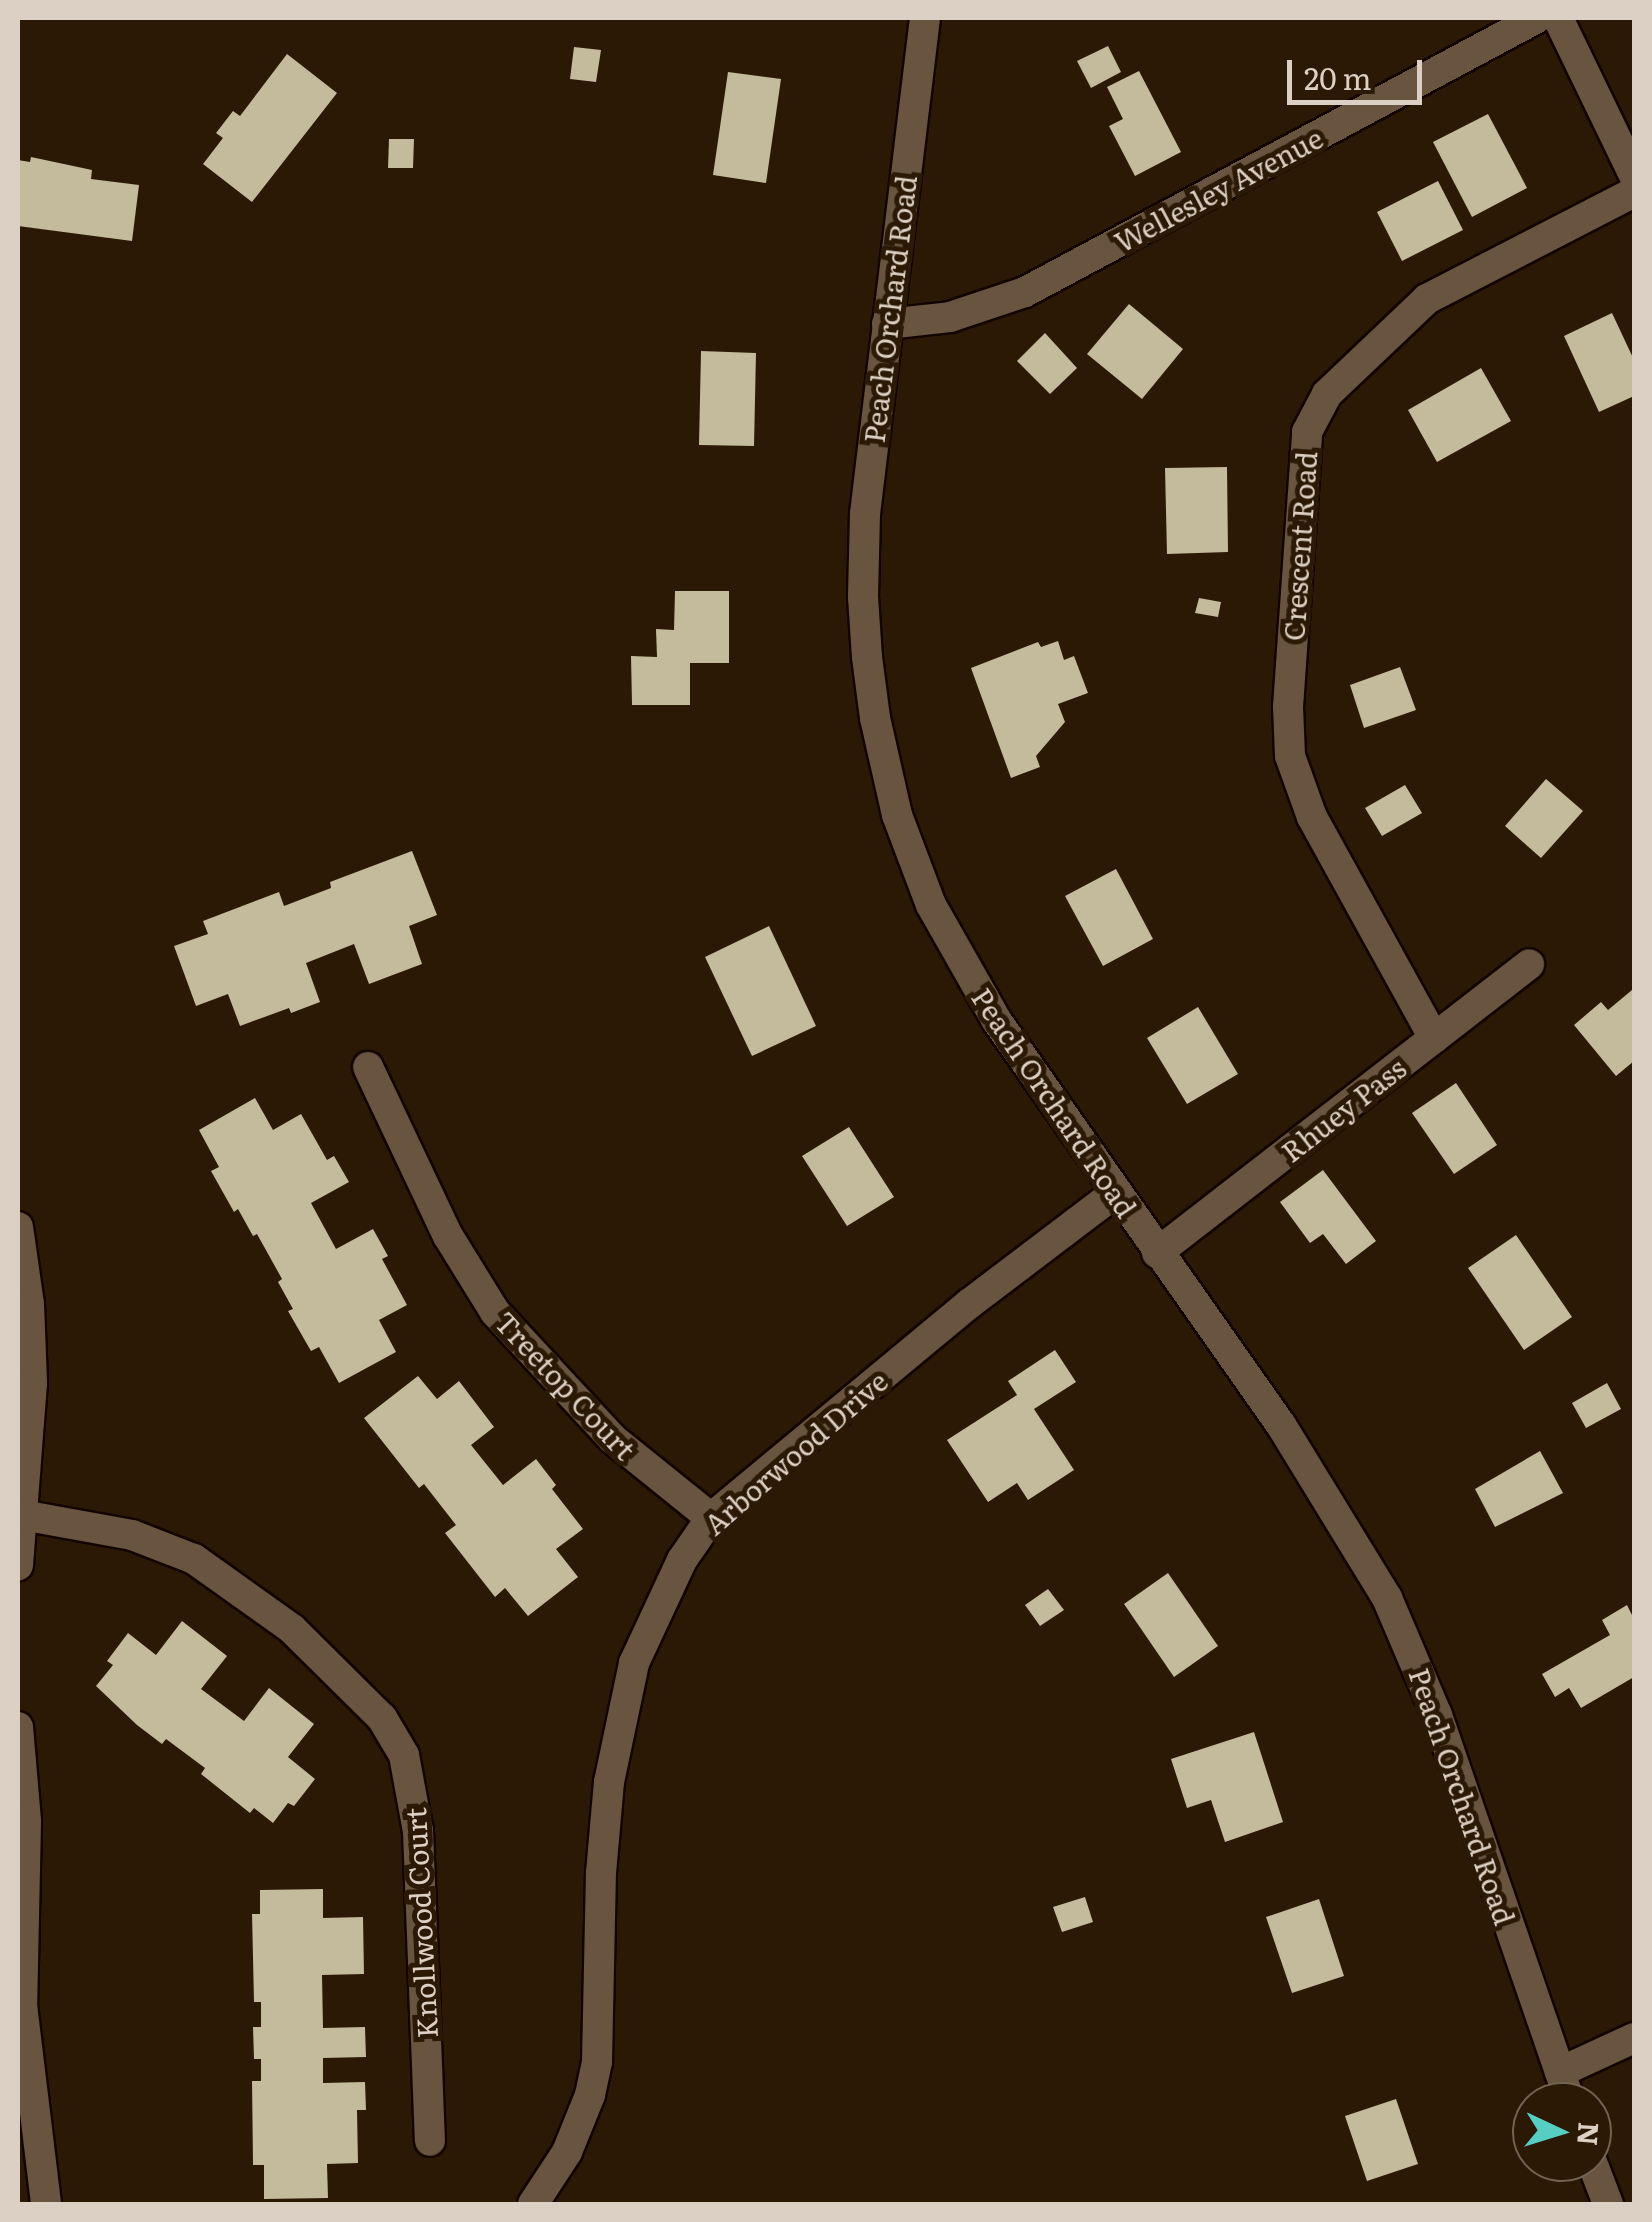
<!DOCTYPE html>
<html>
<head>
<meta charset="utf-8">
<style>
  body { margin:0 }
  #map { position:relative; width:1652px; height:2222px; overflow:hidden; background:#2b1905; font-family:Literata,serif }
  div>[style] { position:absolute }
  .building>* { inset:0; background:#c4ba9c }
  .roads { filter:drop-shadow(2px 0 #120400) drop-shadow(-2px 0 #120400) drop-shadow(0 2px #120400) drop-shadow(0 -2px #120400) }
  .street>* { height:30px; margin:-15px; padding:0 15px; transform-origin:15px; border-radius:15px; background:#68543f }
  .secondary>* { height:30px; margin:-15px; padding:0 15px; transform-origin:15px; border-radius:15px; background:#68543f }
  span { translate:-50% -50%; white-space:nowrap; text-align:center; line-height:1.15; -webkit-text-stroke:10px #2b1905; paint-order:stroke }
  .street-label { font-size:28px; color:#dcd0c4 }
  .frame { position:absolute; inset:0; border:20px solid #dcd0c4; pointer-events:none }
  .north { position:absolute; left:1512px; top:2082px; width:100px; height:100px; box-sizing:border-box; background:#2b1905; border:2px solid #726251; border-radius:50%; rotate:94deg; font-size:28px; font-weight:700; line-height:40px; text-align:center; color:#dcd0c4 }
  .north::after { content:''; display:block; margin:auto; width:35px; height:45px; background:#56cec3; clip-path:polygon(50% 0,100% 100%,50% 72%,0 100%) }
  .scale { position:absolute; left:1287px; top:60px; width:135px; height:45px; box-sizing:border-box; border:5px solid #dcd0c4; border-top:0; padding-left:12px; font-size:30px; line-height:35px; white-space:nowrap; color:#dcd0c4; -webkit-text-stroke:8px #2b1905; paint-order:stroke }
</style>
</head>
<body>
<div id="map">
  <div class="building">
    <div style="clip-path:polygon(1108px 46px,1121px 72px,1091px 88px,1077px 61px)"></div>
    <div style="clip-path:polygon(574px 47px,601px 50px,596px 82px,570px 79px)"></div>
    <div style="clip-path:polygon(287px 54px,337px 93px,252px 202px,203px 164px,223px 138px,216px 133px,233px 111px,240px 116px)"></div>
    <div style="clip-path:polygon(1139px 71px,1181px 152px,1135px 176px,1109px 126px,1123px 119px,1107px 87px)"></div>
    <div style="clip-path:polygon(728px 72px,781px 79px,766px 183px,713px 175px)"></div>
    <div style="clip-path:polygon(1488px 114px,1527px 188px,1472px 217px,1433px 142px)"></div>
    <div style="clip-path:polygon(389px 139px,414px 139px,413px 168px,388px 168px)"></div>
    <div style="clip-path:polygon(31px 157px,92px 170px,91px 179px,139px 185px,132px 241px,18px 226px,18px 160px,30px 162px)"></div>
    <div style="clip-path:polygon(1438px 181px,1463px 230px,1402px 261px,1377px 212px)"></div>
    <div style="clip-path:polygon(1129px 304px,1183px 349px,1142px 399px,1087px 354px)"></div>
    <div style="clip-path:polygon(1612px 313px,1634px 360px,1634px 396px,1599px 412px,1564px 336px)"></div>
    <div style="clip-path:polygon(1045px 333px,1077px 368px,1050px 394px,1017px 361px)"></div>
    <div style="clip-path:polygon(701px 351px,756px 353px,754px 446px,699px 445px)"></div>
    <div style="clip-path:polygon(1481px 368px,1511px 421px,1437px 462px,1408px 410px)"></div>
    <div style="clip-path:polygon(1227px 467px,1228px 552px,1167px 554px,1165px 468px)"></div>
    <div style="clip-path:polygon(675px 591px,729px 591px,729px 663px,690px 663px,690px 705px,632px 705px,631px 656px,657px 657px,656px 629px,674px 630px)"></div>
    <div style="clip-path:polygon(1199px 598px,1221px 602px,1218px 617px,1195px 613px)"></div>
    <div style="clip-path:polygon(1058px 641px,1064px 660px,1074px 656px,1088px 693px,1058px 704px,1065px 722px,1036px 756px,1040px 767px,1011px 778px,971px 668px,1038px 642px,1041px 647px)"></div>
    <div style="clip-path:polygon(1400px 667px,1416px 710px,1364px 728px,1350px 685px)"></div>
    <div style="clip-path:polygon(1546px 779px,1583px 811px,1541px 858px,1505px 826px)"></div>
    <div style="clip-path:polygon(1405px 785px,1422px 813px,1382px 836px,1365px 808px)"></div>
    <div style="clip-path:polygon(412px 851px,437px 915px,409px 926px,422px 964px,369px 984px,354px 944px,306px 963px,320px 1002px,291px 1013px,289px 1008px,240px 1026px,228px 994px,196px 1006px,174px 946px,208px 934px,203px 921px,279px 892px,284px 906px,331px 888px,330px 882px)"></div>
    <div style="clip-path:polygon(1116px 869px,1153px 939px,1103px 966px,1065px 896px)"></div>
    <div style="clip-path:polygon(769px 926px,816px 1026px,752px 1056px,705px 957px)"></div>
    <div style="clip-path:polygon(1632px 990px,1634px 1061px,1616px 1076px,1574px 1025px,1601px 1002px,1608px 1010px)"></div>
    <div style="clip-path:polygon(1198px 1007px,1238px 1074px,1187px 1104px,1147px 1038px)"></div>
    <div style="clip-path:polygon(1456px 1083px,1497px 1145px,1454px 1174px,1412px 1113px)"></div>
    <div style="clip-path:polygon(255px 1098px,273px 1130px,301px 1114px,327px 1160px,334px 1156px,349px 1182px,311px 1203px,336px 1249px,373px 1229px,388px 1256px,382px 1259px,407px 1305px,379px 1320px,396px 1352px,339px 1383px,319px 1347px,311px 1351px,288px 1311px,293px 1309px,278px 1282px,282px 1279px,257px 1234px,253px 1236px,238px 1209px,234px 1212px,211px 1171px,219px 1167px,199px 1130px)"></div>
    <div style="clip-path:polygon(849px 1127px,894px 1197px,847px 1226px,802px 1156px)"></div>
    <div style="clip-path:polygon(1323px 1170px,1376px 1241px,1346px 1264px,1323px 1234px,1310px 1243px,1280px 1202px)"></div>
    <div style="clip-path:polygon(1516px 1235px,1572px 1317px,1524px 1350px,1468px 1268px)"></div>
    <div style="clip-path:polygon(1055px 1350px,1076px 1382px,1034px 1409px,1074px 1470px,1028px 1500px,1017px 1483px,988px 1502px,947px 1440px,1017px 1395px,1008px 1381px)"></div>
    <div style="clip-path:polygon(418px 1376px,437px 1399px,459px 1381px,494px 1427px,471px 1445px,503px 1485px,536px 1459px,556px 1485px,552px 1489px,583px 1529px,556px 1549px,578px 1577px,528px 1616px,505px 1588px,495px 1597px,445px 1533px,456px 1525px,424px 1484px,419px 1488px,364px 1418px)"></div>
    <div style="clip-path:polygon(1607px 1383px,1621px 1409px,1586px 1428px,1572px 1403px)"></div>
    <div style="clip-path:polygon(1540px 1451px,1563px 1493px,1495px 1527px,1475px 1489px)"></div>
    <div style="clip-path:polygon(1168px 1573px,1218px 1646px,1174px 1677px,1124px 1604px)"></div>
    <div style="clip-path:polygon(1048px 1589px,1064px 1610px,1040px 1626px,1025px 1605px)"></div>
    <div style="clip-path:polygon(1627px 1605px,1634px 1619px,1634px 1677px,1581px 1708px,1569px 1688px,1555px 1697px,1542px 1674px,1610px 1635px,1602px 1620px)"></div>
    <div style="clip-path:polygon(182px 1621px,227px 1656px,201px 1689px,244px 1721px,269px 1688px,314px 1724px,288px 1757px,315px 1779px,294px 1806px,288px 1803px,273px 1823px,254px 1808px,250px 1813px,201px 1774px,205px 1768px,166px 1739px,162px 1744px,137px 1725px,96px 1686px,113px 1665px,107px 1661px,128px 1633px,156px 1655px)"></div>
    <div style="clip-path:polygon(1254px 1732px,1283px 1822px,1225px 1842px,1211px 1800px,1187px 1808px,1171px 1759px)"></div>
    <div style="clip-path:polygon(323px 1889px,323px 1918px,363px 1917px,364px 1974px,322px 1975px,323px 2028px,365px 2027px,366px 2057px,323px 2058px,323px 2083px,365px 2082px,366px 2110px,357px 2110px,358px 2163px,327px 2164px,328px 2198px,264px 2199px,264px 2165px,253px 2165px,252px 2081px,261px 2081px,261px 2059px,254px 2059px,253px 2027px,261px 2027px,261px 2002px,254px 2002px,252px 1914px,260px 1914px,260px 1890px)"></div>
    <div style="clip-path:polygon(1085px 1897px,1093px 1922px,1062px 1932px,1053px 1907px)"></div>
    <div style="clip-path:polygon(1319px 1899px,1344px 1976px,1292px 1993px,1266px 1917px)"></div>
    <div style="clip-path:polygon(1396px 2099px,1418px 2164px,1367px 2181px,1345px 2116px)"></div>
  </div>
  <div class="roads">
    <div class="street">
      <div style="left:1558px;top:18px;width:174px;rotate:64.2deg"></div>
      <div style="left:887px;top:324px;width:63px;rotate:-6.3deg"></div>
      <div style="left:950px;top:317px;width:79px;rotate:-18.4deg"></div>
      <div style="left:1025px;top:292px;width:581px;rotate:-28.15deg"></div>
      <div style="left:1434px;top:1038px;width:252px;rotate:-118.9deg"></div>
      <div style="left:1312px;top:817px;width:65px;rotate:-109.8deg"></div>
      <div style="left:1290px;top:756px;width:49px;rotate:-92.3deg"></div>
      <div style="left:1288px;top:707px;width:276px;rotate:-86deg"></div>
      <div style="left:1307px;top:432px;width:43px;rotate:-62.2deg"></div>
      <div style="left:1327px;top:394px;width:138px;rotate:-43.5deg"></div>
      <div style="left:1427px;top:299px;width:233px;rotate:-27.3deg"></div>
      <div style="left:368px;top:1067px;width:187px;rotate:64.7deg"></div>
      <div style="left:448px;top:1236px;width:89px;rotate:58.3deg"></div>
      <div style="left:495px;top:1312px;width:173px;rotate:47.1deg"></div>
      <div style="left:613px;top:1439px;width:126px;rotate:38.9deg"></div>
      <div style="left:18px;top:1227px;width:78px;rotate:81.9deg"></div>
      <div style="left:29px;top:1304px;width:79px;rotate:87.8deg"></div>
      <div style="left:32px;top:1383px;width:183px;rotate:94.4deg"></div>
      <div style="left:1157px;top:1253px;width:471px;rotate:-37.8deg"></div>
      <div style="left:22px;top:1515px;width:112px;rotate:10.3deg"></div>
      <div style="left:132px;top:1535px;width:66px;rotate:21.2deg"></div>
      <div style="left:194px;top:1559px;width:120px;rotate:35.5deg"></div>
      <div style="left:292px;top:1629px;width:127px;rotate:44.7deg"></div>
      <div style="left:382px;top:1718px;width:43px;rotate:59.3deg"></div>
      <div style="left:404px;top:1755px;width:77px;rotate:79.6deg"></div>
      <div style="left:418px;top:1831px;width:310px;rotate:87.8deg"></div>
      <div style="left:18px;top:1727px;width:94px;rotate:85.1deg"></div>
      <div style="left:26px;top:1821px;width:184px;rotate:91.2deg"></div>
      <div style="left:22px;top:2005px;width:200px;rotate:83.1deg"></div>
      <div style="left:1560px;top:2072px;width:81px;rotate:-24.7deg"></div>
      <div style="left:533px;top:2204px;width:62px;rotate:-56.8deg"></div>
      <div style="left:567px;top:2152px;width:61px;rotate:-68deg"></div>
      <div style="left:590px;top:2095px;width:34px;rotate:-78deg"></div>
      <div style="left:597px;top:2062px;width:189px;rotate:-88.8deg"></div>
      <div style="left:601px;top:1873px;width:91px;rotate:-85deg"></div>
      <div style="left:609px;top:1782px;width:122px;rotate:-78.1deg"></div>
      <div style="left:634px;top:1663px;width:114px;rotate:-65deg"></div>
      <div style="left:682px;top:1560px;width:51px;rotate:-55.4deg"></div>
      <div style="left:711px;top:1518px;width:335px;rotate:-39.7deg"></div>
      <div style="left:969px;top:1304px;width:183px;rotate:-37.2deg"></div>
    </div>
    <div class="secondary">
      <div style="left:925px;top:18px;width:500px;rotate:96.9deg"></div>
      <div style="left:865px;top:514px;width:83px;rotate:91.4deg"></div>
      <div style="left:863px;top:597px;width:60px;rotate:86.2deg"></div>
      <div style="left:867px;top:657px;width:62px;rotate:82.5deg"></div>
      <div style="left:875px;top:718px;width:99px;rotate:77.2deg"></div>
      <div style="left:897px;top:815px;width:96px;rotate:69.3deg"></div>
      <div style="left:931px;top:905px;width:133px;rotate:60.4deg"></div>
      <div style="left:997px;top:1021px;width:494px;rotate:54.9deg"></div>
      <div style="left:1281px;top:1425px;width:203px;rotate:58.5deg"></div>
      <div style="left:1387px;top:1598px;width:127px;rotate:66.9deg"></div>
      <div style="left:1437px;top:1715px;width:409px;rotate:71deg"></div>
      <div style="left:1592px;top:2162px;width:45px;rotate:69.1deg"></div>
    </div>
  </div>
  <div class="street-label">
    <span style="left:1218px;top:189px;rotate:-28deg">Wellesley Avenue</span>
    <span style="left:889px;top:309px;rotate:-83deg">Peach Orchard Road</span>
    <span style="left:1299px;top:546px;rotate:-86deg">Crescent Road</span>
    <span style="left:1055px;top:1102px;rotate:56deg">Peach Orchard Road</span>
    <span style="left:1343px;top:1109px;rotate:-38deg">Rhuey Pass</span>
    <span style="left:566px;top:1385px;rotate:47deg">Treetop Court</span>
    <span style="left:795px;top:1452px;rotate:-41deg">Arborwood Drive</span>
    <span style="left:1463px;top:1796px;rotate:71deg">Peach Orchard Road</span>
    <span style="left:420px;top:1923px;rotate:-93deg">Knollwood Court</span>
  </div>
  <div class="frame"></div>
  <div class="north">N</div>
  <div class="scale">20 m</div>
</div>
</body>
</html>
